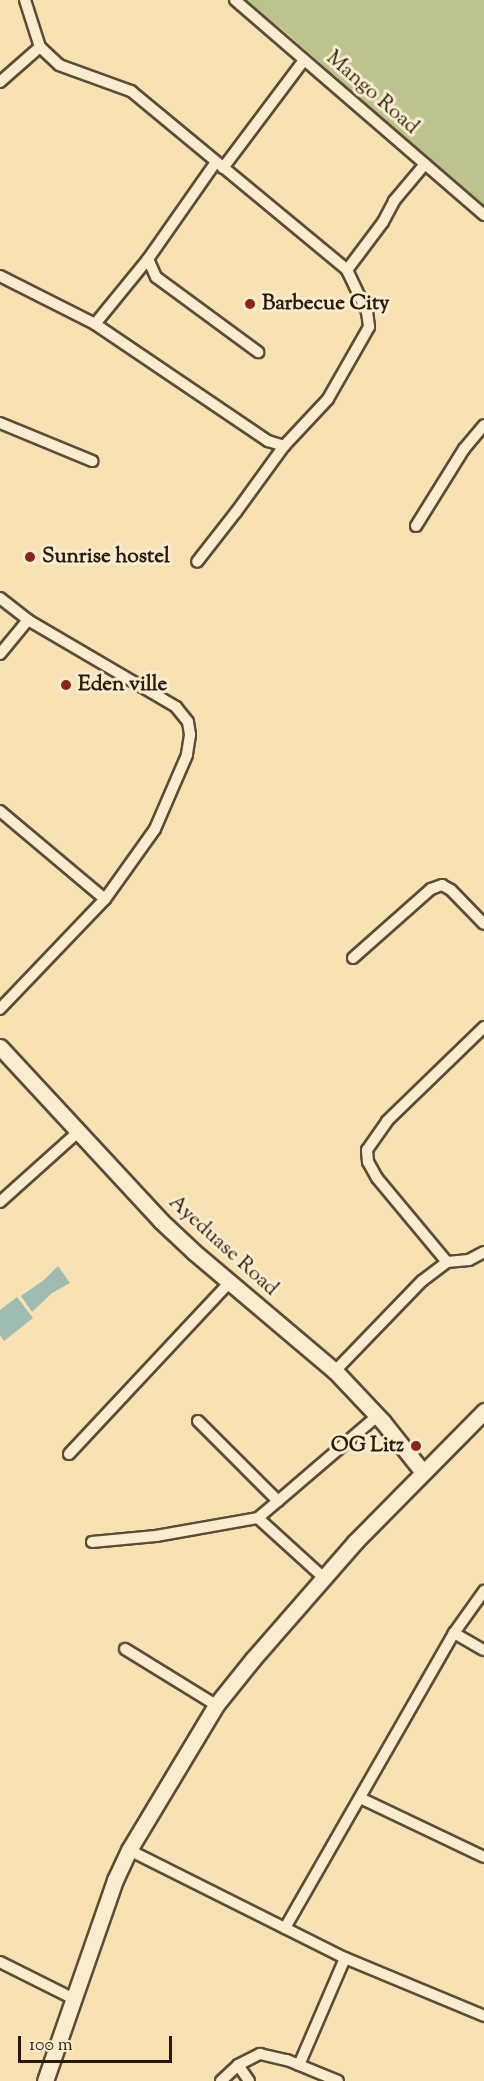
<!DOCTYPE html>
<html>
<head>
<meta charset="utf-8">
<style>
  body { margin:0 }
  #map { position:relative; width:484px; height:2081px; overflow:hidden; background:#f8e1b3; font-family:"Sorts Mill Goudy",serif }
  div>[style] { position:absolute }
  .green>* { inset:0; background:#bdc38d }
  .water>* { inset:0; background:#9ebcb2 }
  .roads { filter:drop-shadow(2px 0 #5d4c36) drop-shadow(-2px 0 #5d4c36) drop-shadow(0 2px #5d4c36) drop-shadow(0 -2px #5d4c36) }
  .street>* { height:10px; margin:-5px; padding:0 5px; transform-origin:5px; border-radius:5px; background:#faecce }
  .secondary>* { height:15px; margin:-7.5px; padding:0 7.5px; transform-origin:7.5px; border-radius:7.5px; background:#faecce }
  .dots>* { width:16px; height:16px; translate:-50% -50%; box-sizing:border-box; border:3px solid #faecce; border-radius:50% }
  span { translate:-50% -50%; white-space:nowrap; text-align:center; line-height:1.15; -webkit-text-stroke:6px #faecce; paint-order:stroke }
  .street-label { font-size:21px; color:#291a0c }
  .poi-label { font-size:21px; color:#291a0c; font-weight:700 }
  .left { translate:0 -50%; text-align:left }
  .right { translate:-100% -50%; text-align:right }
  .scale { position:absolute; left:18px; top:2036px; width:154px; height:27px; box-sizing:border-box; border:3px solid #291a0c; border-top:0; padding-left:8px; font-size:18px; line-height:21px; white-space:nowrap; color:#291a0c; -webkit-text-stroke:4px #faecce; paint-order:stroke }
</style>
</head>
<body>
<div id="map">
  <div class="green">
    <div style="clip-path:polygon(246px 0,484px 0,484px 208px,292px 38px)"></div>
  </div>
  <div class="water">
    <div style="clip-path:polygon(58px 1266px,70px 1283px,52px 1293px,32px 1312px,21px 1296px,44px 1280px)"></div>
    <div style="clip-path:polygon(17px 1297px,33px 1318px,4px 1341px,0 1335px,0 1310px)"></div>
  </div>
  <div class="roads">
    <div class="street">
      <div style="left:25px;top:0;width:49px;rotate:72.3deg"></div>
      <div style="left:40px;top:47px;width:26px;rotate:43deg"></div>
      <div style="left:59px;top:65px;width:77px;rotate:19.9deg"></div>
      <div style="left:131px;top:91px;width:281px;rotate:39.6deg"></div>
      <div style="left:347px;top:270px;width:47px;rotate:64.5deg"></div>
      <div style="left:367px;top:312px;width:15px;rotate:82deg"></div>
      <div style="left:369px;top:327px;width:83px;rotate:119.7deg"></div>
      <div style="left:328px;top:399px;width:64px;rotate:133.1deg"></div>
      <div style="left:284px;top:446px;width:82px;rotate:126deg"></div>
      <div style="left:236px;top:512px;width:63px;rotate:128deg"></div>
      <div style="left:235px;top:0;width:329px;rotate:40.8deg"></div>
      <div style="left:0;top:82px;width:53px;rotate:-41.2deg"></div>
      <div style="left:223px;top:168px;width:135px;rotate:-53.1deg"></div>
      <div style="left:148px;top:259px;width:20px;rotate:66deg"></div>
      <div style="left:156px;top:277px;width:127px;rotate:36.3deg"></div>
      <div style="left:347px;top:270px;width:60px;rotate:-53.1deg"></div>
      <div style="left:383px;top:222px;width:24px;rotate:-62deg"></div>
      <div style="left:394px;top:201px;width:48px;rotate:-50deg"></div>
      <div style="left:0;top:276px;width:106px;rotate:26.8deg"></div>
      <div style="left:95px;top:324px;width:209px;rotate:34.1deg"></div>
      <div style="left:268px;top:441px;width:17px;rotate:17deg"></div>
      <div style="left:95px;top:324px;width:84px;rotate:-50.8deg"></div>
      <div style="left:148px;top:259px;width:118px;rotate:-55deg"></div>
      <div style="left:0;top:423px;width:100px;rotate:22.4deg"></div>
      <div style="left:416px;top:526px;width:91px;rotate:-58.1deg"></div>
      <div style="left:464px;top:449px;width:31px;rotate:-50deg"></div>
      <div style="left:0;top:598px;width:36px;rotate:38deg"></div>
      <div style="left:28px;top:620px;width:172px;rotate:30.4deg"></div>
      <div style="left:176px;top:707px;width:19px;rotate:51deg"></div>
      <div style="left:188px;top:722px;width:13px;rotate:81deg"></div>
      <div style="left:190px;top:735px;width:20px;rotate:99deg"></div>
      <div style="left:187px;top:755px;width:81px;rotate:113.4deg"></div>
      <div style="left:155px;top:829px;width:86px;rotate:125.5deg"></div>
      <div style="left:105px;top:899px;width:152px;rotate:133.7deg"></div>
      <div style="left:0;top:654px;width:44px;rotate:-50.5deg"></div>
      <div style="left:0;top:811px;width:137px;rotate:40deg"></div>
      <div style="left:353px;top:958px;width:104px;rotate:-41.5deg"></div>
      <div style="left:431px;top:889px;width:12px;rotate:-20deg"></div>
      <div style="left:442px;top:885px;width:10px;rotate:29deg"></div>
      <div style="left:451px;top:890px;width:47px;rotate:45.9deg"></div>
      <div style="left:0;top:1202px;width:106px;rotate:-41.9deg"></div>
      <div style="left:447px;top:1262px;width:109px;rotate:-129.8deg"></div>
      <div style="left:377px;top:1178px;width:18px;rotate:-119deg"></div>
      <div style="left:368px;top:1162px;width:12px;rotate:-95deg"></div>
      <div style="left:367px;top:1150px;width:35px;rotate:-55deg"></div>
      <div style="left:387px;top:1121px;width:135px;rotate:-44.1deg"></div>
      <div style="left:335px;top:1371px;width:125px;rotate:-46deg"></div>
      <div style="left:422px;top:1281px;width:31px;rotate:-37deg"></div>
      <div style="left:447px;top:1262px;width:22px;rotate:-5deg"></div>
      <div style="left:469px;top:1260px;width:17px;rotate:-28deg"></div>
      <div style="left:198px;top:1421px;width:113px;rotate:45deg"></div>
      <div style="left:278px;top:1501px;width:26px;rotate:140deg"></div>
      <div style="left:69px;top:1454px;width:236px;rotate:-46.9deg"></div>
      <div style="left:278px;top:1501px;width:130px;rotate:-40.6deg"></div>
      <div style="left:92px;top:1542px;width:64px;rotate:-5.4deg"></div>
      <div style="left:156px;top:1536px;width:104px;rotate:-10deg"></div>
      <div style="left:258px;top:1518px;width:89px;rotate:42.3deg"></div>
      <div style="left:454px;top:1633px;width:34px;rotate:30deg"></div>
      <div style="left:125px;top:1649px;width:107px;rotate:31.6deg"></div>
      <div style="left:360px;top:1798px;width:137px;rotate:25.4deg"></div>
      <div style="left:129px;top:1850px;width:241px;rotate:26.6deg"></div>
      <div style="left:345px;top:1958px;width:151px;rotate:22.6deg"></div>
      <div style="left:285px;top:1928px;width:340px;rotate:-60.2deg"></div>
      <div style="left:454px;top:1633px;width:52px;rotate:-54.5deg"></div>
      <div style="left:0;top:1962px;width:80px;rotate:26.6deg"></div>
      <div style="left:238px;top:2065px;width:19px;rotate:55deg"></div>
      <div style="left:299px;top:2065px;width:116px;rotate:-66.7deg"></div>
      <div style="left:221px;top:2081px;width:23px;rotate:-43deg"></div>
      <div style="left:238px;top:2065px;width:25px;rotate:-27deg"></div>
      <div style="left:260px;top:2054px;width:28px;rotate:13deg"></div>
      <div style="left:287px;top:2060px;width:55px;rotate:22.4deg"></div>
    </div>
    <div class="secondary">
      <div style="left:0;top:1047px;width:237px;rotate:47.2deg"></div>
      <div style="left:161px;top:1221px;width:45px;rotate:43.2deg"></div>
      <div style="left:194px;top:1252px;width:185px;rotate:40.2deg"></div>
      <div style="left:335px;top:1371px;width:70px;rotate:46.7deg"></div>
      <div style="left:383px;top:1422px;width:63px;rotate:51.5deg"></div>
      <div style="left:45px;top:2081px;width:213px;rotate:-70.8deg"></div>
      <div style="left:115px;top:1880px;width:33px;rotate:-65deg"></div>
      <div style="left:129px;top:1850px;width:169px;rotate:-59deg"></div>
      <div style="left:216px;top:1705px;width:59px;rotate:-51.2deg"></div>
      <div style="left:253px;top:1659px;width:155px;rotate:-48.9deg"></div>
      <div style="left:355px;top:1542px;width:184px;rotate:-45.4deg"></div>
    </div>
  </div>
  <div class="dots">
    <div style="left:250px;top:304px;background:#8f2418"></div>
    <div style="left:30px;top:557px;background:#8f2418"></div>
    <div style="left:66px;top:685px;background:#8f2418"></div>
    <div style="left:416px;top:1446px;background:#8f2418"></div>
  </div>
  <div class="street-label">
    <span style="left:372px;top:93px;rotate:41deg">Mango Road</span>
    <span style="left:223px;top:1246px;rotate:42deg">Ayeduase Road</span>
  </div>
  <div class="poi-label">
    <span class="left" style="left:262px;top:304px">Barbecue City</span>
    <span class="left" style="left:42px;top:557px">Sunrise hostel</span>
    <span class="left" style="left:78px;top:685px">Eden ville</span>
    <span class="right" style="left:404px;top:1446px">OG Litz</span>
  </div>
  <div class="scale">100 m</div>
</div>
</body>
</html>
